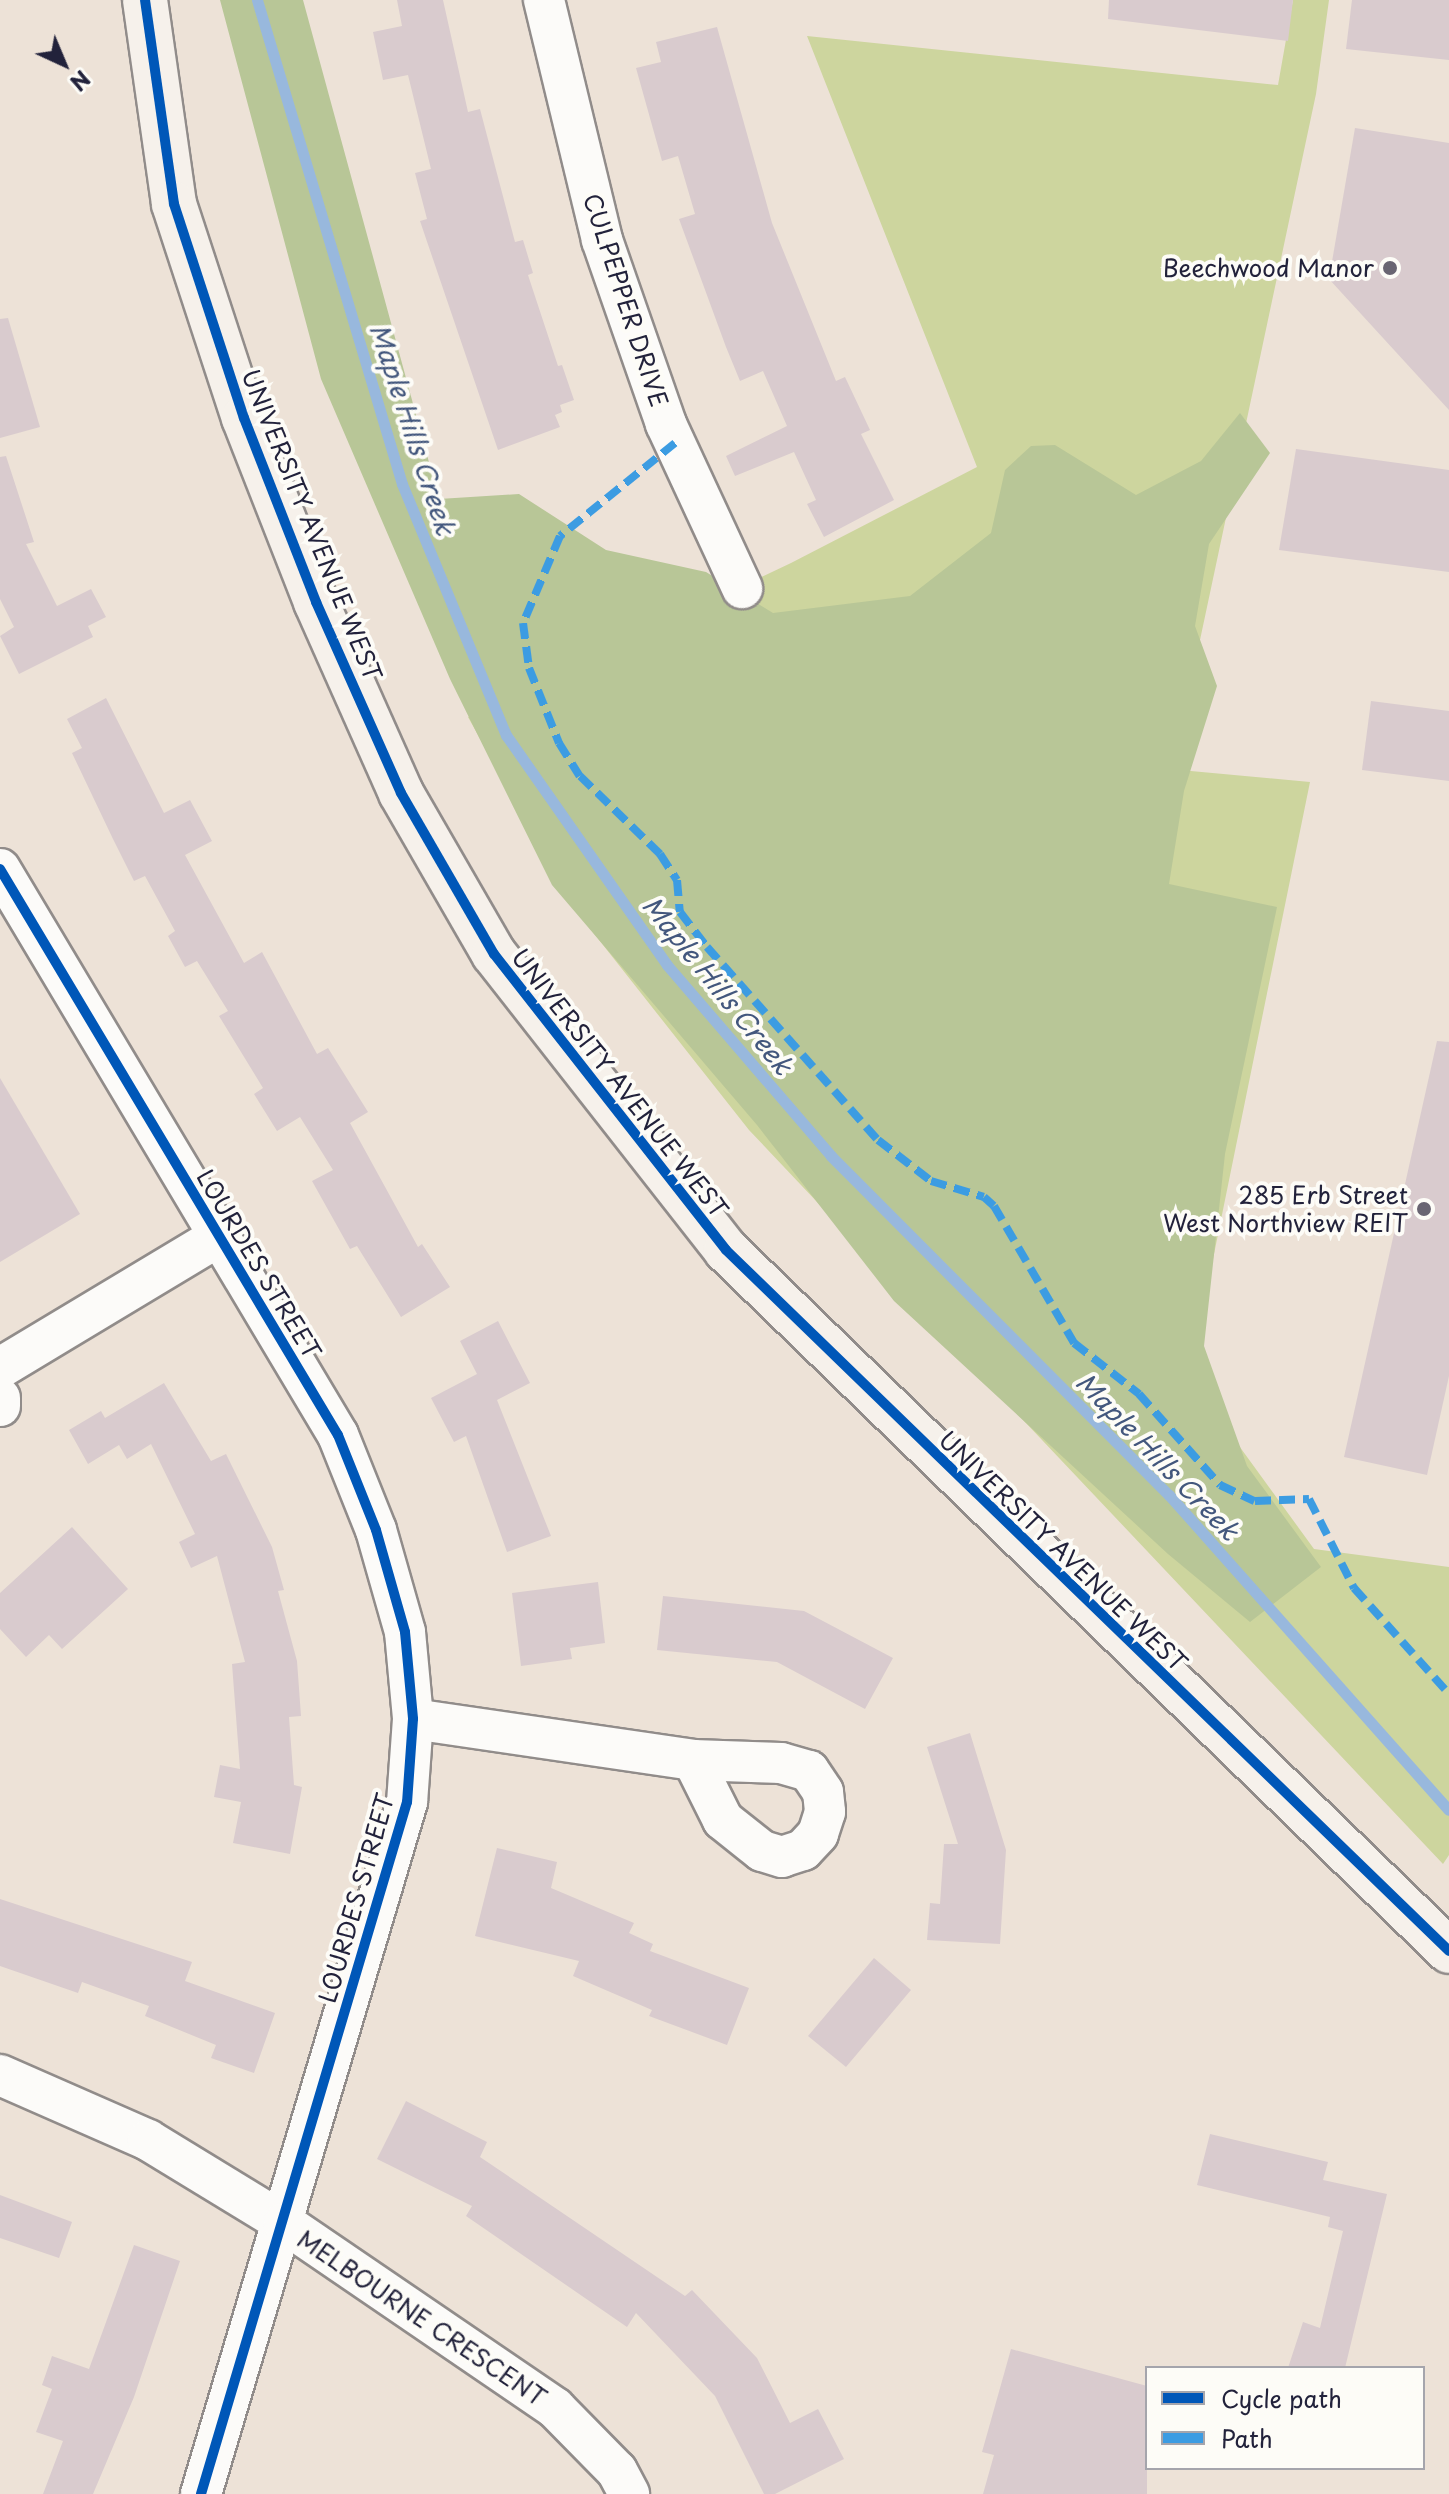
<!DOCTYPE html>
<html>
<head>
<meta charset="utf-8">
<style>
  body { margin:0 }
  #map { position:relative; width:1449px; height:2494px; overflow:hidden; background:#ede2d7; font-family:"Playpen Sans",sans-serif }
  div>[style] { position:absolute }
  .green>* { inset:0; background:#cdd59e }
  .forest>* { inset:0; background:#b8c697 }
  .stream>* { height:11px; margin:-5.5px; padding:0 5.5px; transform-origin:5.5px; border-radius:5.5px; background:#98b8dd }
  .building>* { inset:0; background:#d9cbce }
  .roads { filter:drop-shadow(2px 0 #918c8a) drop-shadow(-2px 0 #918c8a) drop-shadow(0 2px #918c8a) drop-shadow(0 -2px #918c8a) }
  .street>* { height:40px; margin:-20px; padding:0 20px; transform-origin:20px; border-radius:20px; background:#fcfbf9 }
  .secondary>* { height:44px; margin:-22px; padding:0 22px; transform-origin:22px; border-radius:22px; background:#f6f1eb }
  .quiet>* { height:8px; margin-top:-4px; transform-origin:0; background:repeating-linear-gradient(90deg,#3c9ce2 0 16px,transparent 0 24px) }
  .cycleway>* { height:10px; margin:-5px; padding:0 5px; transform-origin:5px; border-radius:5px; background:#0057b8 }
  .dots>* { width:22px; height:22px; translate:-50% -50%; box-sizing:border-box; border:4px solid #fdfcf7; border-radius:50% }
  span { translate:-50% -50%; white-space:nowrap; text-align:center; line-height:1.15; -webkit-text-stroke:8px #fdfcf7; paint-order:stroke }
  .poi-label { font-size:24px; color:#22223b }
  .right { translate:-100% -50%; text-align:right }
  .street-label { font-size:24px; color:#22223b }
  .water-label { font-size:26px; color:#43577d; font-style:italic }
  .legend { position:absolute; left:1145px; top:2366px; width:280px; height:104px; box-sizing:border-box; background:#fdfcf7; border:2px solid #a5a5ac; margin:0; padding:10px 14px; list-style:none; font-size:24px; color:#22223b }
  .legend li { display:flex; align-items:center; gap:16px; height:40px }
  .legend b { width:40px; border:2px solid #a5a5ac }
  .north { position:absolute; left:24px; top:24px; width:80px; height:80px; -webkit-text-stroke:6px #fdfcf7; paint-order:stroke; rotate:136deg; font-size:22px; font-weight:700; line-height:32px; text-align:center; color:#22223b }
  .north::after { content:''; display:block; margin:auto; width:28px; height:36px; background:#22223b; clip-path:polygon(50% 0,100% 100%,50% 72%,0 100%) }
</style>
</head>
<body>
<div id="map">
  <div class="green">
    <div style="clip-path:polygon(1293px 0,1329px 0,1316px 94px,1200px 640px,1180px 770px,1310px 782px,1189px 1377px,1314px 1549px,1449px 1567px,1449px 1855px,1443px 1864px,749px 1130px,577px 912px,468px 717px,791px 563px,977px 467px,807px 36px,1278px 85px)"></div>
  </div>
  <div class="forest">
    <div style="clip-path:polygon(220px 0,303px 0,439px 499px,519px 494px,606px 550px,706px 572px,773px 613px,910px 596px,991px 533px,1005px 470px,1031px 446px,1055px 445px,1136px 495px,1201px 461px,1240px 413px,1270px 453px,1209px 544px,1195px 626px,1217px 686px,1184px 791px,1169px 884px,1277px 907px,1225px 1154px,1204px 1346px,1247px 1466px,1321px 1567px,1250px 1622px,1168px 1554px,894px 1301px,757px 1125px,552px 885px,450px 679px,321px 379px)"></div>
  </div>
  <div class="stream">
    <div style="left:257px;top:0;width:505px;rotate:73.32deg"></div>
    <div style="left:402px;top:484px;width:272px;rotate:67.5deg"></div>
    <div style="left:506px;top:735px;width:281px;rotate:55deg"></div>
    <div style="left:667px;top:965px;width:252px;rotate:49.3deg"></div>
    <div style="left:831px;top:1156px;width:479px;rotate:45.1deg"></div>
    <div style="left:1169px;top:1495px;width:421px;rotate:48.4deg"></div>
  </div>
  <div class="building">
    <div style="clip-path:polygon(397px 0,443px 0,468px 112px,480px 109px,515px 242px,523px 240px,533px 273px,528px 275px,558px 366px,562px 365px,574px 400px,560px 405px,562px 412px,555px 415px,560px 427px,498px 450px,420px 221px,427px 219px,415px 173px,431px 169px,408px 75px,383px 80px,373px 32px,402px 26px)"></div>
    <div style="clip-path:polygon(1109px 0,1293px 0,1288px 41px,1108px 19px)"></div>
    <div style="clip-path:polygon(1352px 0,1449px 0,1449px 60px,1346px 49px)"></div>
    <div style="clip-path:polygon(717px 27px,772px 223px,836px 381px,845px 377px,870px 430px,861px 434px,894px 500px,824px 537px,807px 504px,816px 500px,794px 452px,735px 476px,726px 456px,787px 426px,763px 371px,740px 381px,726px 347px,679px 219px,695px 214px,678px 156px,662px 161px,636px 68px,661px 62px,656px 42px)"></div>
    <div style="clip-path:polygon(1355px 128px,1449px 143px,1449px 410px,1329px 279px)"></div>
    <div style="clip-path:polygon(8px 318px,40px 427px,0 438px,0 319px)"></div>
    <div style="clip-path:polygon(1296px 449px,1449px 470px,1449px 572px,1279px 550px)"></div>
    <div style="clip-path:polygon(6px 456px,34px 542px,26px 544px,57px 606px,91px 589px,106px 617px,88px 626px,93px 637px,19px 674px,0 636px,14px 627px,0 599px,0 457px)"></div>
    <div style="clip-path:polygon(106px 698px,164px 813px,190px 800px,212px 841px,185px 855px,244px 963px,262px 952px,317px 1054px,328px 1048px,368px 1112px,350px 1123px,418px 1247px,422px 1244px,450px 1287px,401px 1317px,357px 1246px,350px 1249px,312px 1181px,333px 1170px,300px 1117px,277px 1131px,254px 1094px,263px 1088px,219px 1016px,228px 1011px,197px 961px,185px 967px,168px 936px,175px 931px,145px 876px,134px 881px,113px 839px,72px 753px,82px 748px,67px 719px)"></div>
    <div style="clip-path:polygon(1371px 701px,1449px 711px,1449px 781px,1362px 770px)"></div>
    <div style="clip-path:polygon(1437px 1041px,1449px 1042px,1449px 1376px,1427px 1475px,1344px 1457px)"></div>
    <div style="clip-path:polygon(0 1078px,80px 1214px,0 1262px)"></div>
    <div style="clip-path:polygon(498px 1321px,530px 1383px,497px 1400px,551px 1536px,507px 1552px,466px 1436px,454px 1442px,431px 1398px,477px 1374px,460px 1341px)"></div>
    <div style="clip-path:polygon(164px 1383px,211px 1461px,226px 1454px,272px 1547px,284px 1590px,278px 1591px,297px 1661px,301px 1716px,289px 1717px,294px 1785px,302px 1787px,290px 1854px,233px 1843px,241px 1802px,214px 1797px,220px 1765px,240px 1769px,232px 1664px,245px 1662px,217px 1556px,191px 1568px,179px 1542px,195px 1534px,151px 1444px,127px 1459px,119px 1445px,88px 1464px,69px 1430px,101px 1411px,105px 1418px)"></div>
    <div style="clip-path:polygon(72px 1527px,128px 1589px,62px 1649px,49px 1635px,26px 1657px,0 1629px,0 1593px)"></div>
    <div style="clip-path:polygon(598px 1582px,605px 1643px,570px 1648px,572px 1659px,521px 1666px,512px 1593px)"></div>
    <div style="clip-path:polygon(663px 1596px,804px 1611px,893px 1658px,865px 1709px,777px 1662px,657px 1650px)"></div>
    <div style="clip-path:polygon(970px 1733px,1006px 1850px,1000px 1944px,927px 1940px,930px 1903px,940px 1904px,944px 1844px,958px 1844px,927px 1747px)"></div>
    <div style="clip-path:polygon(497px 1848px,557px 1862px,551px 1888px,634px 1923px,629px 1933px,653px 1944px,650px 1951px,749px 1988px,727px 2045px,649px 2016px,652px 2010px,573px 1976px,579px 1961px,475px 1936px)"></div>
    <div style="clip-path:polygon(0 1899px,192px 1962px,185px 1981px,275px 2013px,254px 2073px,211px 2058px,216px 2045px,145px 2016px,149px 2006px,82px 1982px,78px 1993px,0 1966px)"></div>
    <div style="clip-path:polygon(874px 1958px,911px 1990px,846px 2067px,808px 2036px)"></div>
    <div style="clip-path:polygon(406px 2101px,487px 2142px,480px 2157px,685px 2296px,692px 2290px,757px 2358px,790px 2423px,818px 2409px,844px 2459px,775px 2494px,764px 2494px,715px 2396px,636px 2313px,627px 2327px,466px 2216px,472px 2206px,377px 2159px)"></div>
    <div style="clip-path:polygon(1210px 2134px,1328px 2162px,1323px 2180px,1387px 2194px,1345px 2368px,1288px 2368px,1303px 2322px,1320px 2328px,1343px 2231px,1328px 2227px,1330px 2217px,1197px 2185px)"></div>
    <div style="clip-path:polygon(0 2195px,72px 2222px,59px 2258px,0 2238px)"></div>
    <div style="clip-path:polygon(134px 2245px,180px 2261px,134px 2397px,93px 2494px,43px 2494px,63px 2441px,36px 2432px,52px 2389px,42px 2385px,52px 2356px,89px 2369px)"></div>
    <div style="clip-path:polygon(1011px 2349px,1147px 2386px,1147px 2494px,983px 2494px,994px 2455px,982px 2452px)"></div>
  </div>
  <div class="roads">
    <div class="street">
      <div style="left:544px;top:0;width:247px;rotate:76.4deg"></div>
      <div style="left:602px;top:240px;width:195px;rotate:70.8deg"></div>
      <div style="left:666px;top:424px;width:181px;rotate:65.1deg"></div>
      <div style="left:0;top:869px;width:659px;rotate:59.16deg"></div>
      <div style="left:338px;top:1435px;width:102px;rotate:68.2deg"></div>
      <div style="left:376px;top:1530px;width:106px;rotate:74.1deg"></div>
      <div style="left:405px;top:1632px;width:87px;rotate:84.7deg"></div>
      <div style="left:413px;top:1719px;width:83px;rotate:94.1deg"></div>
      <div style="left:407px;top:1802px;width:722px;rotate:106.58deg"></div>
      <div style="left:0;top:1368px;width:257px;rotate:-31deg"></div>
      <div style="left:0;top:1398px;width:8px;rotate:90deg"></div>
      <div style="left:413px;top:1719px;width:283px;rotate:8.3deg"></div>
      <div style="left:693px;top:1760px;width:88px;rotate:2deg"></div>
      <div style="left:781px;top:1763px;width:29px;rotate:16deg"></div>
      <div style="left:809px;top:1771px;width:25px;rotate:56deg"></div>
      <div style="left:823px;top:1792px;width:20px;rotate:84deg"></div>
      <div style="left:825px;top:1812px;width:23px;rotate:108deg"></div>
      <div style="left:818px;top:1834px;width:22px;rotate:133deg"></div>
      <div style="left:803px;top:1850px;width:22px;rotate:162deg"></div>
      <div style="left:782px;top:1857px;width:21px;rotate:-163deg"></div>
      <div style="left:762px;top:1851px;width:50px;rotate:-141.5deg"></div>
      <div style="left:723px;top:1820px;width:67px;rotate:-116.6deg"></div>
      <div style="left:0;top:2075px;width:162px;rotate:23.7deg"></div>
      <div style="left:148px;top:2140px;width:159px;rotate:31.4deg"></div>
      <div style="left:284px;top:2223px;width:328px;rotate:34.3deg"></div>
      <div style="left:555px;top:2408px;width:88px;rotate:45.5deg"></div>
      <div style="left:617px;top:2471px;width:26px;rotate:62deg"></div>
    </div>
    <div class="secondary">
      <div style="left:145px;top:0;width:206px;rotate:81.9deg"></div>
      <div style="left:174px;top:204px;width:225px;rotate:71.9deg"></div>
      <div style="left:244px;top:418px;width:198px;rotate:68.6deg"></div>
      <div style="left:316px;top:602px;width:209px;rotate:66deg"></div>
      <div style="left:401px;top:793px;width:186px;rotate:60deg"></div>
      <div style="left:494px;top:954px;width:376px;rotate:51.9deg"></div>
      <div style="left:726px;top:1250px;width:1007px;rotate:44.11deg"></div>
    </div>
  </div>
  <div class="quiet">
    <div style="left:675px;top:443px;width:148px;rotate:141deg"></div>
    <div style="left:560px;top:536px;width:95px;rotate:113deg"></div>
    <div style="left:523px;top:623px;width:45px;rotate:82.4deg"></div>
    <div style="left:529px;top:668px;width:81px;rotate:68.2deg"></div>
    <div style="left:559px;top:743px;width:39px;rotate:58deg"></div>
    <div style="left:580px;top:776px;width:112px;rotate:44.3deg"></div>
    <div style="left:660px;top:854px;width:31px;rotate:57deg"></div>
    <div style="left:677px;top:880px;width:32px;rotate:85deg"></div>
    <div style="left:680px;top:912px;width:44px;rotate:52.4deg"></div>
    <div style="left:707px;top:947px;width:258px;rotate:48.5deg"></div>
    <div style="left:878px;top:1140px;width:67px;rotate:37.7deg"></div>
    <div style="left:931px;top:1181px;width:55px;rotate:16.8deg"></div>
    <div style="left:984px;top:1197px;width:13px;rotate:42deg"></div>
    <div style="left:994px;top:1206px;width:159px;rotate:59.7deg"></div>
    <div style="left:1074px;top:1343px;width:83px;rotate:38.1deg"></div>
    <div style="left:1139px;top:1394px;width:122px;rotate:48.3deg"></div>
    <div style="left:1220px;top:1485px;width:38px;rotate:25deg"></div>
    <div style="left:1255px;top:1501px;width:54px;rotate:-2.1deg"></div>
    <div style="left:1309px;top:1499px;width:100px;rotate:63.2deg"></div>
    <div style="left:1354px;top:1588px;width:142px;rotate:48.1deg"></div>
  </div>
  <div class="cycleway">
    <div style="left:145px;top:0;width:206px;rotate:81.9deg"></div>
    <div style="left:174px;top:204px;width:225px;rotate:71.9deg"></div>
    <div style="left:244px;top:418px;width:198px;rotate:68.6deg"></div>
    <div style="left:316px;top:602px;width:209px;rotate:66deg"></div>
    <div style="left:401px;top:793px;width:186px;rotate:60deg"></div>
    <div style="left:494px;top:954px;width:376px;rotate:51.9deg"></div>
    <div style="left:726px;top:1250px;width:1007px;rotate:44.11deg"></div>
    <div style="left:0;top:869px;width:659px;rotate:59.16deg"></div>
    <div style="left:338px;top:1435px;width:102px;rotate:68.2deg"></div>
    <div style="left:376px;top:1530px;width:106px;rotate:74.1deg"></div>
    <div style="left:405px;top:1632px;width:87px;rotate:84.7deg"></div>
    <div style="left:413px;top:1719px;width:83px;rotate:94.1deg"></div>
    <div style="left:407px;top:1802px;width:722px;rotate:106.58deg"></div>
  </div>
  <div class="dots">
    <div style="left:1390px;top:268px;background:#696572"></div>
    <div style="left:1424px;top:1209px;background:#696572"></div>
  </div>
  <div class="poi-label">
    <span class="right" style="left:1374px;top:268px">Beechwood Manor</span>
    <span class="right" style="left:1408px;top:1209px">285 Erb Street<br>West Northview REIT</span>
  </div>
  <div class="street-label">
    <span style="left:626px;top:300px;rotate:72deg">CULPEPPER DRIVE</span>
    <span style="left:312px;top:525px;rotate:68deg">UNIVERSITY AVENUE WEST</span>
    <span style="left:620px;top:1083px;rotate:52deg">UNIVERSITY AVENUE WEST</span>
    <span style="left:259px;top:1264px;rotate:59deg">LOURDES STREET</span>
    <span style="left:1063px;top:1551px;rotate:44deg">UNIVERSITY AVENUE WEST</span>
    <span style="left:356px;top:1898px;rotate:-74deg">LOURDES STREET</span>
    <span style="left:422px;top:2318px;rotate:34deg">MELBOURNE CRESCENT</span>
  </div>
  <div class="water-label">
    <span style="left:413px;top:429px;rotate:72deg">Maple Hills Creek</span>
    <span style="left:718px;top:985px;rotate:51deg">Maple Hills Creek</span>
    <span style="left:1158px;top:1456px;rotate:46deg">Maple Hills Creek</span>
  </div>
  <ul class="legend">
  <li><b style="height:10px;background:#0057b8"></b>Cycle path</li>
  <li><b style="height:10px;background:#3c9ce2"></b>Path</li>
  </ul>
  <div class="north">N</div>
</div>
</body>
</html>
